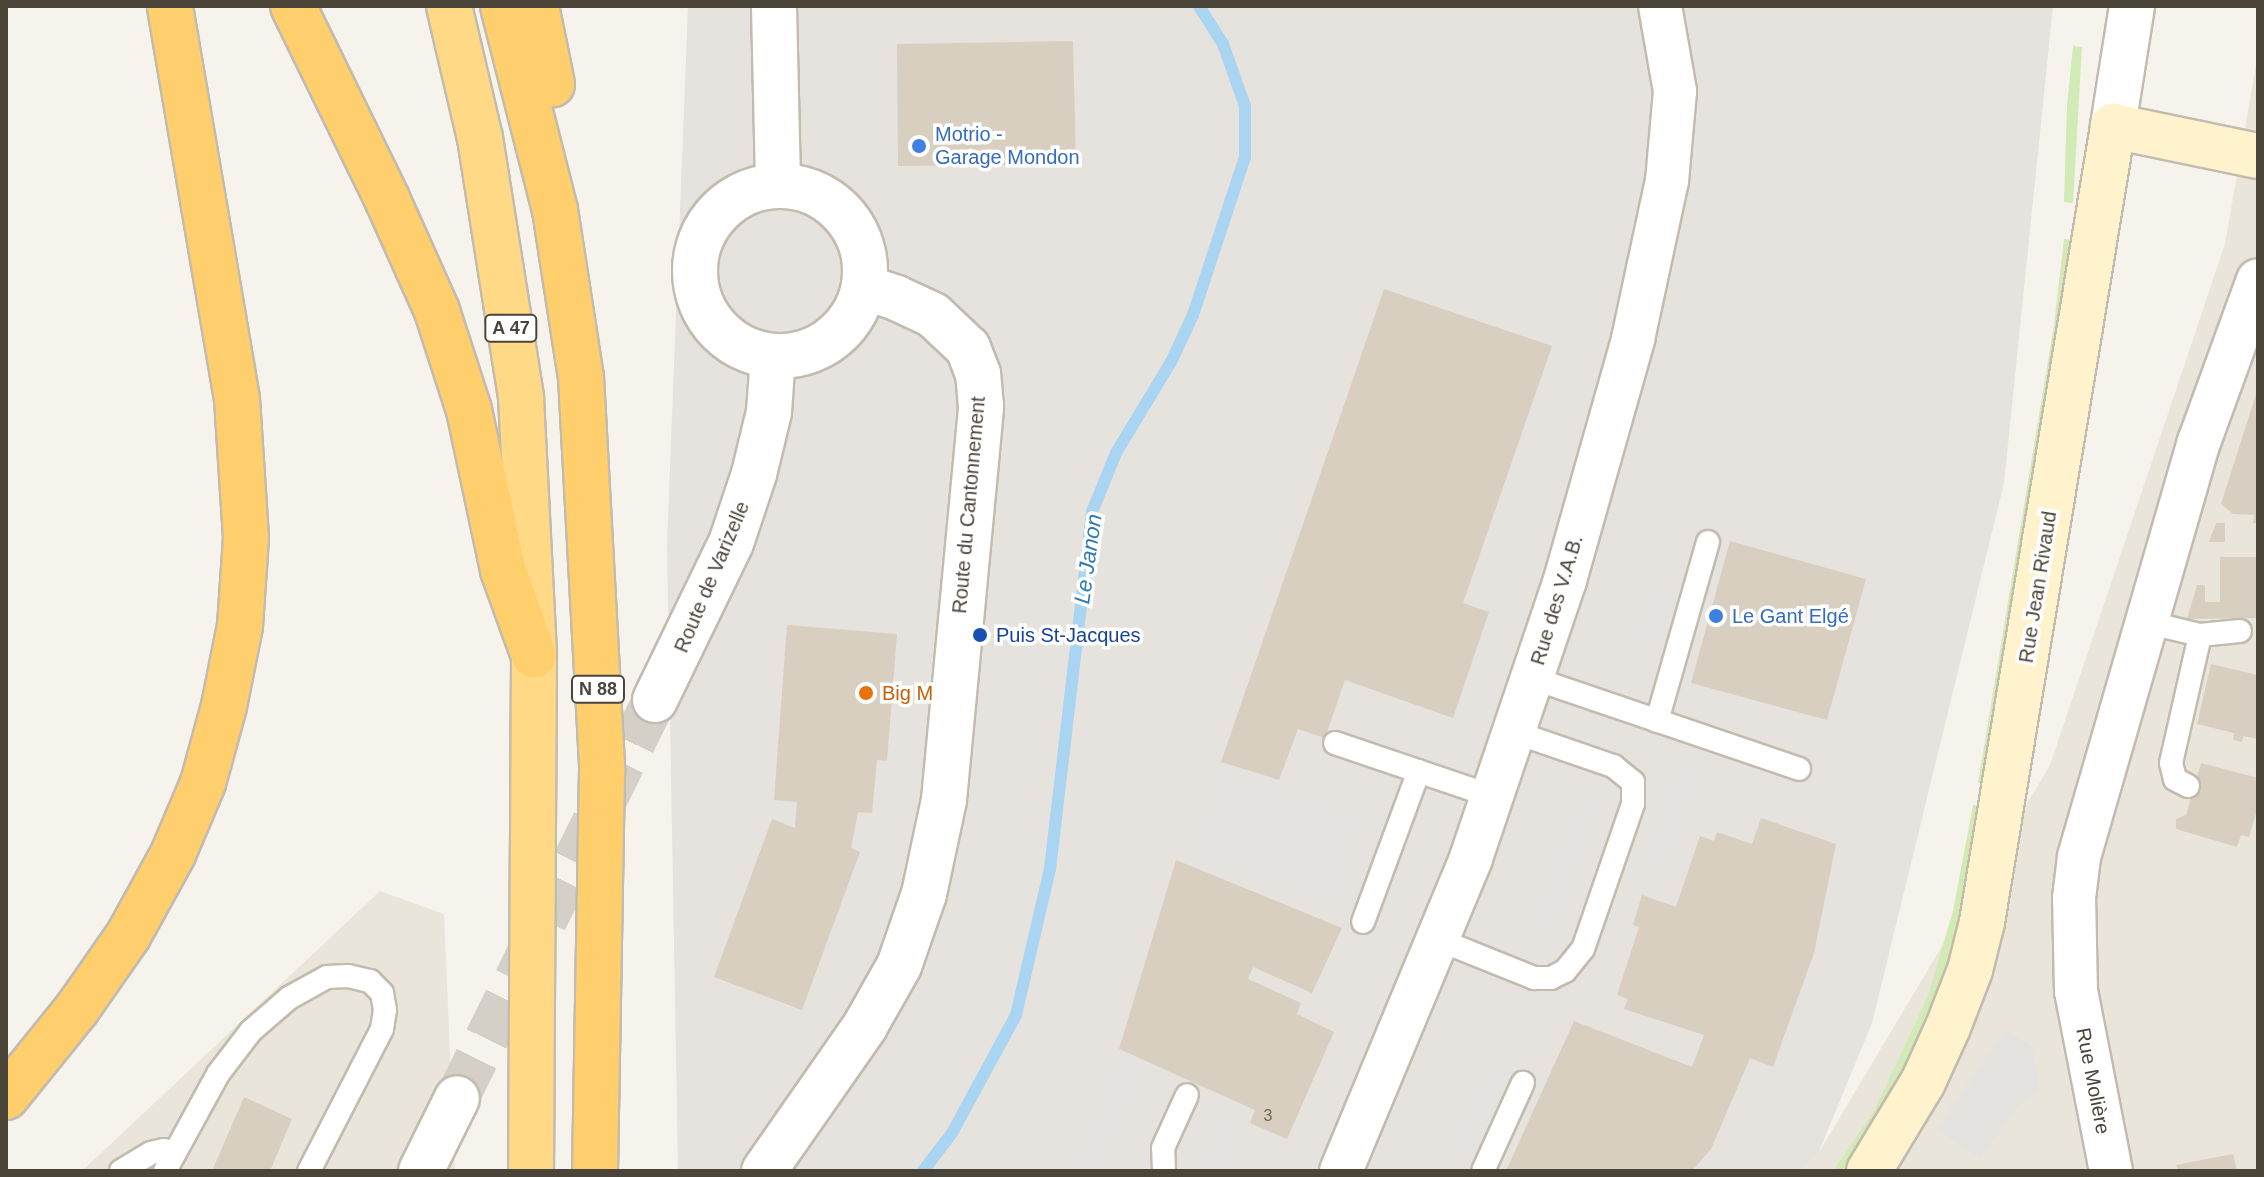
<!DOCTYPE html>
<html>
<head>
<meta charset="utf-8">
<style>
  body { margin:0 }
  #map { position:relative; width:2264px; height:1177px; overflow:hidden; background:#f6f3ec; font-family:Helvetica,sans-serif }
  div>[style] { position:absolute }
  .residential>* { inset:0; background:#eae5da }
  .industrial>* { inset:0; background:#e6e2dd }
  .green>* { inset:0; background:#d2eab5 }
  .parking>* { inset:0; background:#e5e3e0 }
  .stream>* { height:12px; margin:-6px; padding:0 6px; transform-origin:6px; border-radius:6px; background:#a9d4f2 }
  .building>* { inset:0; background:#d8cfc1 }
  .tertiary-tunnel>* { height:44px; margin-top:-22px; transform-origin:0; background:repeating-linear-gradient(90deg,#d4d0c8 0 44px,transparent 0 66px) }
  .roads { filter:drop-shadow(2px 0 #c2bbae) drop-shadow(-2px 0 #c2bbae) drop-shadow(0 2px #c2bbae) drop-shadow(0 -2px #c2bbae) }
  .service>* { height:22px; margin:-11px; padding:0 11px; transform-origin:11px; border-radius:11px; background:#fff }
  .minor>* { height:42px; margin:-21px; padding:0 21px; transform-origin:21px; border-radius:21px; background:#fff }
  .tertiary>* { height:44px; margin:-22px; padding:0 22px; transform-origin:22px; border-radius:22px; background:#fff }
  .tertiary>.ring { margin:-22px; padding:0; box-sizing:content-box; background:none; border:44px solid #fff; border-radius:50% }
  .secondary>* { height:44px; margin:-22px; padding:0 22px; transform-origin:22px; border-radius:22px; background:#fff3cd }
  .trunk>* { height:44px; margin:-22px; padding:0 22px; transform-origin:22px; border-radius:22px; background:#ffd985 }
  .motorway>* { height:44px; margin:-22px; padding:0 22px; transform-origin:22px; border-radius:22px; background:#ffcf6e }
  .dots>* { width:22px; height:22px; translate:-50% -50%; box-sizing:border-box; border:4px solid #fff; border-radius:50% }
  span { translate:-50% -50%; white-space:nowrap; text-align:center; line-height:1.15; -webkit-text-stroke:7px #fff; paint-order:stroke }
  .number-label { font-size:16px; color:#6e675b }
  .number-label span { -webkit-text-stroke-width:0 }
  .shield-label span { padding:2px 6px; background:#fff; border:2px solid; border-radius:6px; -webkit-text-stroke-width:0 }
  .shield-label { font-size:18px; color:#4b4439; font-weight:700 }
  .shop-label { font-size:20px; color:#366cbe }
  .left { translate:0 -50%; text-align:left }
  .street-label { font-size:20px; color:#4b4439 }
  .transit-label { font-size:20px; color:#164399 }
  .food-label { font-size:20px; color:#c56008 }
  .water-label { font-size:22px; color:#2e7ab2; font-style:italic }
  .frame { position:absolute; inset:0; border:8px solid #4b4439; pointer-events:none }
</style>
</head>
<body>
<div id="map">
  <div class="residential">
    <div style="clip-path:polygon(2258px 53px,2258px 1171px,1801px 1171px,1818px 1154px,2050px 765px,2225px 244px)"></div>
    <div style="clip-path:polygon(380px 891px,444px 914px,455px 1171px,82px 1171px)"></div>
  </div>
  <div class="industrial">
    <div style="clip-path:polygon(688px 6px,2053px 6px,2004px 483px,1872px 1023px,1818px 1154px,1801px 1171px,678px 1171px,667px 545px)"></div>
  </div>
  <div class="green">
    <div style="clip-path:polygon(2073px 46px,2082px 47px,2073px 203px,2064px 202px,2067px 106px)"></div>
    <div style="clip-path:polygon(2064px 239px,2073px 240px,1987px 785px,1978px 783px,2054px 325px)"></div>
    <div style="clip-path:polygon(1973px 805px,1984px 806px,1954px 952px,1937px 1003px,1878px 1123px,1847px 1171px,1833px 1171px,1874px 1111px,1928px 996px,1953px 911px)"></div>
  </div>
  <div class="parking">
    <div style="clip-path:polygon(1648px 582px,1676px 590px,1660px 646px,1632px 638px)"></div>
    <div style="clip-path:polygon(1674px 758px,1705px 768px,1669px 873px,1638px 862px)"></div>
    <div style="clip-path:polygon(1221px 762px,1367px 814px,1355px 845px,1359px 883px,1349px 914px,1188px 858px)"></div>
    <div style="clip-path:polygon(1580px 781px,1609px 792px,1557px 935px,1527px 925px)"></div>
    <div style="clip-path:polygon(2005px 1029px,2033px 1047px,2039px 1092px,2019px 1105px,1980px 1160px,1937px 1130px)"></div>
    <div style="clip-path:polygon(1119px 1049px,1152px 1064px,1103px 1171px,1062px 1171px)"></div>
    <div style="clip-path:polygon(1483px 1061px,1509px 1073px,1470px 1158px,1444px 1147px)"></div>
    <div style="clip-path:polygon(1228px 1097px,1255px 1110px,1228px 1171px,1193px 1171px)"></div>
  </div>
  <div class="stream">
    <div style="left:923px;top:1171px;width:48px;rotate:-52.7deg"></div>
    <div style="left:952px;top:1133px;width:134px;rotate:-61.5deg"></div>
    <div style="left:1016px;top:1015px;width:150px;rotate:-76.9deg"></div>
    <div style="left:1050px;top:869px;width:359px;rotate:-83.3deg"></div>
    <div style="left:1092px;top:512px;width:64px;rotate:-67.9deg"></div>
    <div style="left:1116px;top:453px;width:106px;rotate:-58.9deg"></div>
    <div style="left:1171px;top:362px;width:52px;rotate:-64.9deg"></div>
    <div style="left:1193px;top:315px;width:166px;rotate:-71.8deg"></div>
    <div style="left:1245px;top:157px;width:51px;rotate:-90deg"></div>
    <div style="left:1245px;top:106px;width:66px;rotate:-109.5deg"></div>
    <div style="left:1223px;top:44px;width:45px;rotate:-122.3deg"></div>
  </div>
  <div class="building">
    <div style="clip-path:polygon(1073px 41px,1076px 164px,898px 166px,897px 44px)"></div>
    <div style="clip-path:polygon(1384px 289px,1552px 346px,1463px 603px,1489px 612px,1453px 718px,1345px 680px,1325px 738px,1298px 729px,1279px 780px,1221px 762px)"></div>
    <div style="clip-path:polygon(2257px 391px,2258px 523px,2253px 523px,2254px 515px,2233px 514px,2221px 504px)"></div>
    <div style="clip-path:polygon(2216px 523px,2225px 523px,2225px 542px,2209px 542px)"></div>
    <div style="clip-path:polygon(1730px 541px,1866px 579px,1827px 720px,1691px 683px)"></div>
    <div style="clip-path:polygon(2220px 557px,2258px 557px,2258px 618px,2187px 619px,2197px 585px,2205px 585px,2205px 602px,2220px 602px)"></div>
    <div style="clip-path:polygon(787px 625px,897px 634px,887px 761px,877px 760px,872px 813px,858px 812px,851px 848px,860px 852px,802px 1010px,714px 977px,772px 819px,795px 828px,797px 802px,774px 800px)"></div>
    <div style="clip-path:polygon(2211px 664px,2258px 675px,2258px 739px,2243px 736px,2242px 742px,2233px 740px,2234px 733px,2197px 724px)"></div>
    <div style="clip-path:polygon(2201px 763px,2258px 778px,2258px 807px,2249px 837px,2241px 835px,2237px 847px,2176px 829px,2176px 819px,2186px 815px)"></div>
    <div style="clip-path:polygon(1761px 818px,1836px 844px,1814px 953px,1773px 1067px,1750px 1058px,1711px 1149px,1692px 1171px,1506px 1171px,1574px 1021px,1692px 1067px,1704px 1035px,1624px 1009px,1628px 999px,1617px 995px,1639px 927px,1633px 925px,1642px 895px,1676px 907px,1700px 836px,1714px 841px,1717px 832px,1752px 844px)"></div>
    <div style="clip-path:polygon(1176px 860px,1342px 928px,1312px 993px,1253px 967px,1248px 979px,1301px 1003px,1297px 1014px,1334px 1032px,1287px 1139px,1250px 1123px,1255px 1110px,1119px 1049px)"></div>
    <div style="clip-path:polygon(244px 1097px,292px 1119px,270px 1171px,212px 1171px)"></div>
    <div style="clip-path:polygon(2233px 1154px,2237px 1171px,2178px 1171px,2176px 1165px)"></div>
  </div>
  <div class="tertiary-tunnel">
    <div style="left:457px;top:1098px;width:445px;rotate:-63.6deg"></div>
  </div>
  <div class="roads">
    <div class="service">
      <div style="left:2146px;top:622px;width:56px;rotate:13.5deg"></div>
      <div style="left:2200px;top:635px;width:40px;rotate:-5.7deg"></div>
      <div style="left:1532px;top:678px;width:282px;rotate:18.8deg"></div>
      <div style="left:1657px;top:721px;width:186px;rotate:-74.1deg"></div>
      <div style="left:1335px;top:743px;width:166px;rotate:18.7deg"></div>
      <div style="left:2188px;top:786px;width:15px;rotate:-152deg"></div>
      <div style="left:2175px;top:779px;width:16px;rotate:-104deg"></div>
      <div style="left:2171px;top:763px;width:131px;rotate:-77.2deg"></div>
      <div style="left:1363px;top:922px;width:161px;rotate:-69.7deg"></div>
      <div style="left:1437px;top:939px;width:105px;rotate:21.9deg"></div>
      <div style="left:1534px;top:978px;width:17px"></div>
      <div style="left:1551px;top:978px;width:16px;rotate:-27deg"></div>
      <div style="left:1565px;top:971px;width:28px;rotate:-51deg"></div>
      <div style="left:1583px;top:949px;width:153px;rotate:-71deg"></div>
      <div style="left:1633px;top:804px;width:22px;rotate:-90deg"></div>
      <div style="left:1633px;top:782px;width:26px;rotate:-141deg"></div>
      <div style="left:1613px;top:766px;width:105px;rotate:-161deg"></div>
      <div style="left:121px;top:1171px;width:35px;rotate:-31deg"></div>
      <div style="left:151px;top:1153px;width:13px;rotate:-13deg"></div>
      <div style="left:164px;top:1150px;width:11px;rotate:22deg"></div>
      <div style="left:165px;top:1171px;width:111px;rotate:-61.3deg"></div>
      <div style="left:218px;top:1074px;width:54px;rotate:-52.5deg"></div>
      <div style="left:251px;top:1031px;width:50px;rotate:-41deg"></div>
      <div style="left:289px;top:998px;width:43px;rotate:-28.9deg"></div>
      <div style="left:327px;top:977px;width:21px;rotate:-3deg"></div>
      <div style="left:348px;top:976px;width:23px;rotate:13deg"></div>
      <div style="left:370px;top:981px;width:17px;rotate:45deg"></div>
      <div style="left:382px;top:993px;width:17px;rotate:80deg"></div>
      <div style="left:385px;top:1010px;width:19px;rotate:99deg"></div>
      <div style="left:382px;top:1029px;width:160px;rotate:117.2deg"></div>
      <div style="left:1164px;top:1171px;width:23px;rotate:-92deg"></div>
      <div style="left:1163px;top:1148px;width:58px;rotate:-65.6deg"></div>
      <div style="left:1483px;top:1171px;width:97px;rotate:-65.6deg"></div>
    </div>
    <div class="minor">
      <div style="left:1341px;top:1171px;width:339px;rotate:-67.4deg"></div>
      <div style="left:1471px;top:858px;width:293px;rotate:-71.3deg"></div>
      <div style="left:1565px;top:580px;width:250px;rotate:-74.2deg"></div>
      <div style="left:1633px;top:339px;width:162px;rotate:-77.9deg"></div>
      <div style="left:1667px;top:181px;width:90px;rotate:-84.9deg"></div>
      <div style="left:1675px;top:91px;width:86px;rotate:-100deg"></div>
      <div style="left:2111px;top:1171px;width:183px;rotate:-101deg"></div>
      <div style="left:2076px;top:991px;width:93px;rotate:-91.2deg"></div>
      <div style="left:2074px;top:898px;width:41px;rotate:-83deg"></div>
      <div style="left:2079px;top:857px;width:432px;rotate:-73.9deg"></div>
      <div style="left:2199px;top:442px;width:172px;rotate:-70deg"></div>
    </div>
    <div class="tertiary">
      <div style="left:774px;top:6px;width:179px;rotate:88.7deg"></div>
      <div style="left:2113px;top:126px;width:121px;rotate:-81deg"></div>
      <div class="ring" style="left:695px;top:186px;width:126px;height:126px"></div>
      <div style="left:655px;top:700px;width:174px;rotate:-64.2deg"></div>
      <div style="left:731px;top:543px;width:73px;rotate:-71.6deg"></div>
      <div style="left:754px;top:474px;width:64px;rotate:-76.4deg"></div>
      <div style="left:769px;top:412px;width:56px;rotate:-85.9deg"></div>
      <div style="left:421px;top:1171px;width:81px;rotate:-63.7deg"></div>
      <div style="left:764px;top:1171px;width:177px;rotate:-55.1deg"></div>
      <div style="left:865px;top:1026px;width:69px;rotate:-60.5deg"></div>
      <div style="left:899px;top:966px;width:76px;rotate:-70.9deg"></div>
      <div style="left:924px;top:894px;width:96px;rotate:-78deg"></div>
      <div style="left:944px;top:800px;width:395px;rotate:-84.6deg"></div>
      <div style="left:981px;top:407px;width:33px;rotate:-95deg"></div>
      <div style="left:978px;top:374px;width:28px;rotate:-111deg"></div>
      <div style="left:968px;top:348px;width:48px;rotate:-136.7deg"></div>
      <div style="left:933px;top:315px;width:40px;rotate:-155deg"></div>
      <div style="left:897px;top:298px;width:35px;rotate:-162deg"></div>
    </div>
    <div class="secondary">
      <div style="left:1869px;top:1171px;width:104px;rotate:-58.8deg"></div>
      <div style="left:1923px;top:1082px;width:60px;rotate:-65.6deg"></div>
      <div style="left:1948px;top:1027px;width:61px;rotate:-68.9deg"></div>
      <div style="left:1970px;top:970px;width:49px;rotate:-76deg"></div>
      <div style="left:1982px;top:922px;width:807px;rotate:-80.65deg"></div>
      <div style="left:2113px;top:126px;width:148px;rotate:11.7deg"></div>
    </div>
    <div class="trunk">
      <div style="left:449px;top:6px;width:136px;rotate:76.8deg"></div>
      <div style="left:480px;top:138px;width:262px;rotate:81deg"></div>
      <div style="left:521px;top:397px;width:259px;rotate:87.1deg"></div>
      <div style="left:534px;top:656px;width:515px;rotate:90.33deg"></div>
    </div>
    <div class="motorway">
      <div style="left:293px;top:6px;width:215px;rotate:64deg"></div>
      <div style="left:387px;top:199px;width:123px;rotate:65.9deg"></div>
      <div style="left:437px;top:311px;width:104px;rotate:72.1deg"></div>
      <div style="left:469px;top:410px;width:164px;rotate:78deg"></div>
      <div style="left:503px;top:570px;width:91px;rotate:70.2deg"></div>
      <div style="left:503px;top:6px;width:211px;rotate:75.7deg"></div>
      <div style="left:555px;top:210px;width:169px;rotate:81.2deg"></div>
      <div style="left:581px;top:377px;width:395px;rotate:86.9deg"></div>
      <div style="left:602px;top:771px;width:400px;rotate:91deg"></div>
      <div style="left:536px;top:6px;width:80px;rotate:78.4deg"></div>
      <div style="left:6px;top:1097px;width:113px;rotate:-51.1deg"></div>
      <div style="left:77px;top:1009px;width:89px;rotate:-55.1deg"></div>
      <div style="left:128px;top:936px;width:94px;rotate:-61.2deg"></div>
      <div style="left:173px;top:854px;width:77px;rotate:-67.1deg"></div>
      <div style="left:203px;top:783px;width:80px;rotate:-74.7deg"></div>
      <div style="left:224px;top:706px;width:82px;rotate:-78.7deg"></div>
      <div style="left:240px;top:626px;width:88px;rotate:-86.1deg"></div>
      <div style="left:246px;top:538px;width:139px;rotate:-93.7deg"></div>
      <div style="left:237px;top:399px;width:399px;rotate:-99.7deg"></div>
    </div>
  </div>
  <div class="dots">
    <div style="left:919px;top:146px;background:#3f7fe0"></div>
    <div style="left:1716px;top:616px;background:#3f7fe0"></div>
    <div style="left:980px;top:635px;background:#1a4fb4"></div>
    <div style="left:866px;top:693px;background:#e8710a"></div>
  </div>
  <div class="number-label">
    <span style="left:1268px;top:1116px">3</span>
  </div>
  <div class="shield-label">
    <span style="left:511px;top:328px">A 47</span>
    <span style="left:598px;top:689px">N 88</span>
  </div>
  <div class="shop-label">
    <span class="left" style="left:935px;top:146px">Motrio -<br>Garage Mondon</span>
    <span class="left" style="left:1732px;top:616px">Le Gant Elgé</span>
  </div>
  <div class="street-label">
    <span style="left:969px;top:505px;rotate:-85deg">Route du Cantonnement</span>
    <span style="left:712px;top:577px;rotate:-67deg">Route de Varizelle</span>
    <span style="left:2038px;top:587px;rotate:-81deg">Rue Jean Rivaud</span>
    <span style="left:1557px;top:600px;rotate:-73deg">Rue des V.A.B.</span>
    <span style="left:2093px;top:1081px;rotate:79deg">Rue Molière</span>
  </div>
  <div class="transit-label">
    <span class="left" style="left:996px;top:635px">Puis St-Jacques</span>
  </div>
  <div class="food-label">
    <span class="left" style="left:882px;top:693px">Big M</span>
  </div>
  <div class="water-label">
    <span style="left:1088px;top:559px;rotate:-82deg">Le Janon</span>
  </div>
  <div class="frame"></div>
</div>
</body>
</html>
